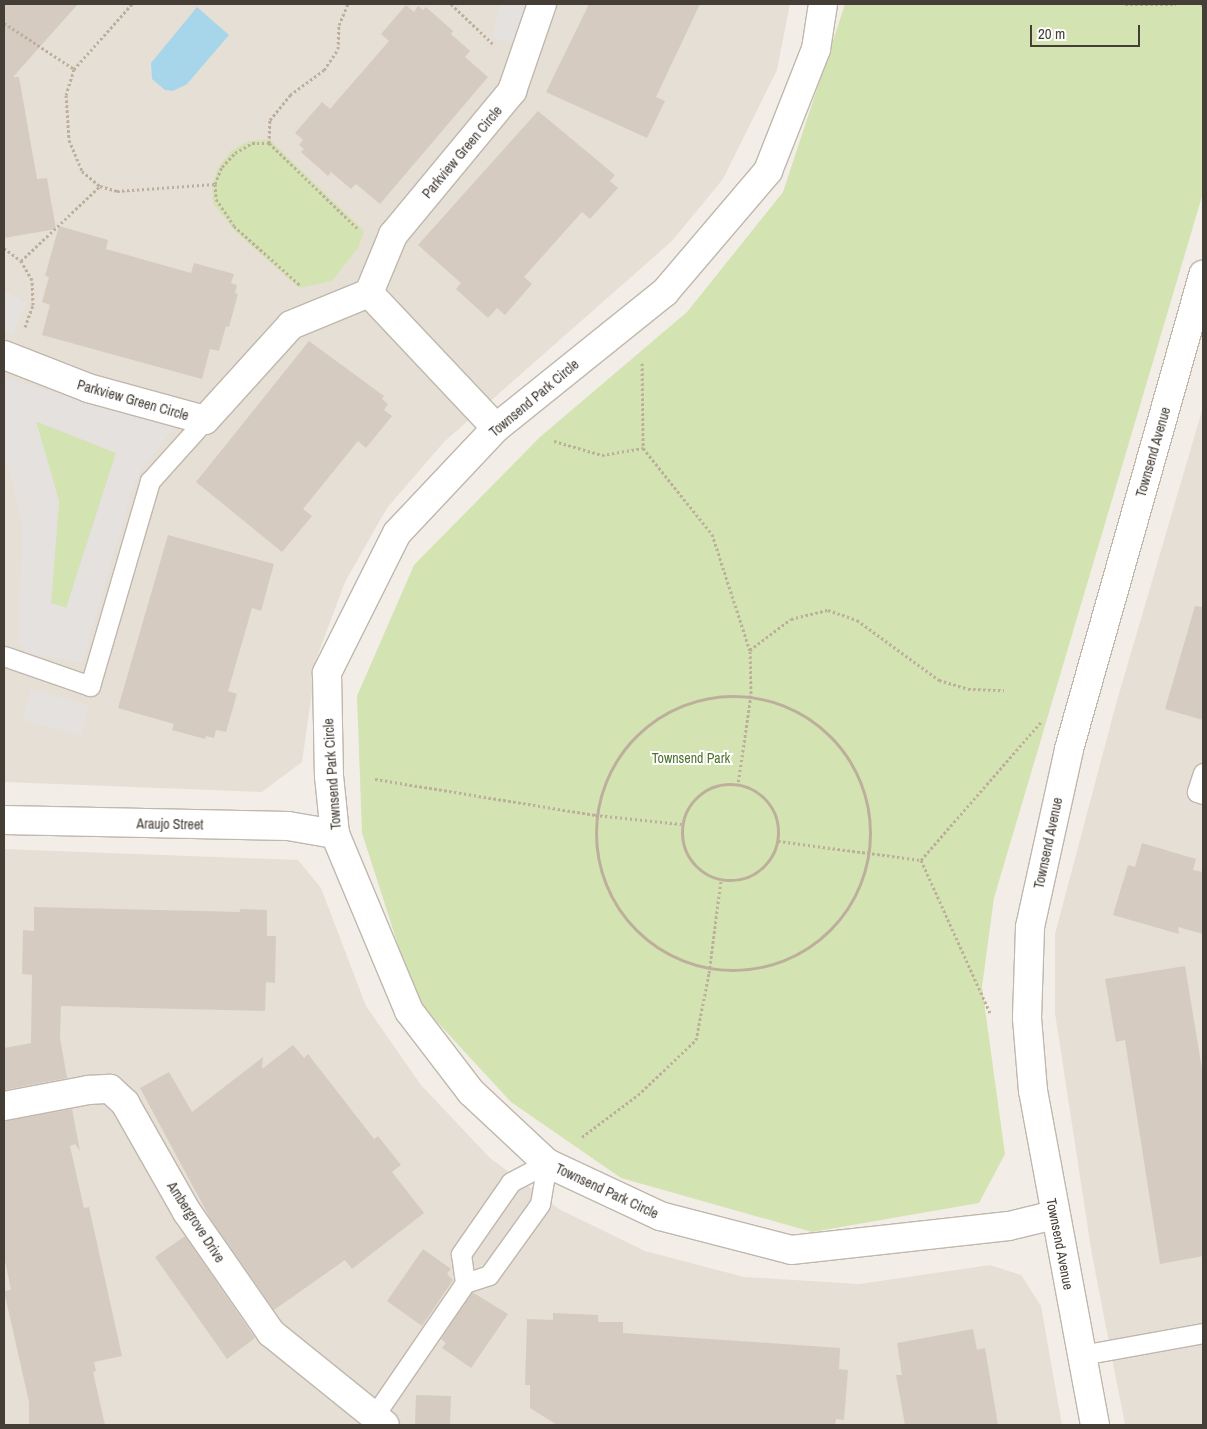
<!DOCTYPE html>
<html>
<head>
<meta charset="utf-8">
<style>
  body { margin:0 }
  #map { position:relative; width:1207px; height:1429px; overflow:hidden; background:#f2eee7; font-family:"Archivo Narrow",sans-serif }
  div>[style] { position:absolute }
  .residential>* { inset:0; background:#e6dfd5 }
  .green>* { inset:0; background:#d3e4b2 }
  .parking>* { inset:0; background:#e4e1df }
  .water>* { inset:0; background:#a7d6eb }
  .building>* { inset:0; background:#d6cbc0 }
  .path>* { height:3px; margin-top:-1.5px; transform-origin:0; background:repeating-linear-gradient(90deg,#beaf9c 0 2.5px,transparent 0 5px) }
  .path>.ring { margin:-1.5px; padding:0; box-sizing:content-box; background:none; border:3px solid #beaf9c; border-radius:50% }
  .roads { filter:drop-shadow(1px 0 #c0b7ad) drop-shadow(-1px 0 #c0b7ad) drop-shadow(0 1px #c0b7ad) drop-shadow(0 -1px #c0b7ad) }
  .service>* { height:19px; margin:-9.5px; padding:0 9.5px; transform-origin:9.5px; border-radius:9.5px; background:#fff }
  .minor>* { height:28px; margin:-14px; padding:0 14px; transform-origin:14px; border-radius:14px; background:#fff }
  .tertiary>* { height:28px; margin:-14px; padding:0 14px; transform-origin:14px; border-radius:14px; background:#fff }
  span { translate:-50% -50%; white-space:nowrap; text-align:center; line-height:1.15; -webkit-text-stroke:4px #fff; paint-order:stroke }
  .street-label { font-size:14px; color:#453e36 }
  .park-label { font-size:14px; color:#4f732d }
  .frame { position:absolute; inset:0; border:5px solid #453e36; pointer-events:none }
  .scale { position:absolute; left:1030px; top:25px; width:110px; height:22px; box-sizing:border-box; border:2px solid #453e36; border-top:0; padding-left:6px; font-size:15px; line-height:18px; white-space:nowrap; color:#453e36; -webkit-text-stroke:4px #fff; paint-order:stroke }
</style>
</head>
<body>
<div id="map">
  <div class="residential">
    <div style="clip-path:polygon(4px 4px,790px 4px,777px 70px,723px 179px,672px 241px,444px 442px,387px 508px,345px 582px,317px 657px,302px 762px,262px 792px,4px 782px)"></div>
    <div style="clip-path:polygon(1203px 407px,1203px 1425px,1125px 1425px,1092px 1255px,1055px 1013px,1055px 934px,1116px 704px)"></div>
    <div style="clip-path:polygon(4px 849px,298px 860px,321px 888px,366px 1006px,421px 1085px,490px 1158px,559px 1209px,645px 1251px,744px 1277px,859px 1284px,990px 1265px,1021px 1275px,1041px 1306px,1062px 1425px,4px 1425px)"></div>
  </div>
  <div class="green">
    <div style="clip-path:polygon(845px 4px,1203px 4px,1203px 193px,994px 898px,982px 987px,1005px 1154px,979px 1203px,812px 1232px,621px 1178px,511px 1102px,415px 998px,362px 833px,357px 696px,414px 565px,540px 437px,687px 312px,783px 192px)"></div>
    <div style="clip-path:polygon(269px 139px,364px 231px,358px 248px,332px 281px,299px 288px,235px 231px,213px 203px,212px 185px,218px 168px,231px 151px,249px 141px)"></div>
    <div style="clip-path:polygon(35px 421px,116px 453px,67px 608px,51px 603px,59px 501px)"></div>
  </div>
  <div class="parking">
    <div style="clip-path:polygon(500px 4px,525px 4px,513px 45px,492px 36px)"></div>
    <div style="clip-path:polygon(4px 290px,26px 303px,13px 335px,4px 330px)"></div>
    <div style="clip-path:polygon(evenodd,4px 378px,175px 426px,142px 469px,133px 488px,82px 663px,26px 653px,19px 641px,22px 524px,12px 480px,4px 460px,4px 378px,36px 421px,116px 453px,66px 608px,51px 603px,59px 501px,36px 421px)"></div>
    <div style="clip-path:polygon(31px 689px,89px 705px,80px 736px,22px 720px)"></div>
  </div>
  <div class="water">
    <div style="clip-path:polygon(197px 7px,229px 35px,187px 84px,173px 91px,165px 90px,152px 79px,151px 63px)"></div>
  </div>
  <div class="building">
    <div style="clip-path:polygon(4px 4px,78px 4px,13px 77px,19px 77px,37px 179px,47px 178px,56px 229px,4px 238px)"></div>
    <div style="clip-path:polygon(589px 4px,700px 4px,656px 97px,665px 101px,647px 138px,546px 92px)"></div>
    <div style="clip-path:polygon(406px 5px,414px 12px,418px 6px,423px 10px,426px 7px,453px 31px,451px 34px,470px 51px,465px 57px,488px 77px,380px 204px,356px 184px,351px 189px,331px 172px,328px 176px,301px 152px,304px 149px,299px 145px,303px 140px,295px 133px,322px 102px,330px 109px,389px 41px,381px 34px)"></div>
    <div style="clip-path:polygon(538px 111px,615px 175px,610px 181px,618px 188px,590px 219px,582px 212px,524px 277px,532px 284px,505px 315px,497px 308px,488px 318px,456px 289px,461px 283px,418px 245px)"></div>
    <div style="clip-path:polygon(59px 226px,108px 240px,106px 249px,191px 273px,194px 263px,234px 274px,231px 283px,237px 285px,235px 293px,238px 294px,229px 327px,226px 326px,219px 351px,210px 349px,202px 379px,42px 335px,50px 305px,42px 302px,49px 277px,45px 276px)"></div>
    <div style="clip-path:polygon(309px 341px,384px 396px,382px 399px,388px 404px,384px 410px,392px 416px,366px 448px,358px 441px,303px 509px,312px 516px,282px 552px,196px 482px)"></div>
    <div style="clip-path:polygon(168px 535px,274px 564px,261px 611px,252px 608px,228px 691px,237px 694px,226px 732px,216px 730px,214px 738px,206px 736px,205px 739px,172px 730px,174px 724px,118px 708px)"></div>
    <div style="clip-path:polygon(1195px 606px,1203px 607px,1203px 720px,1165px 709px)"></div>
    <div style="clip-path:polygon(1142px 843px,1196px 859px,1193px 870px,1203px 872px,1203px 934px,1178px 927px,1179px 934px,1113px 915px,1128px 865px,1135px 867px)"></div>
    <div style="clip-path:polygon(34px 907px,240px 912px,240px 909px,267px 910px,267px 936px,276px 936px,275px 983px,266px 982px,265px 1011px,61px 1006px,60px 1038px,67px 1078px,4px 1090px,4px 1048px,31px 1043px,32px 975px,22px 974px,23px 930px,34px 931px)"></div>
    <div style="clip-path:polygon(1185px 966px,1203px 1075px,1203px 1256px,1160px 1264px,1125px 1040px,1116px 1042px,1105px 979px)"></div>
    <div style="clip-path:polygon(293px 1045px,304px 1058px,308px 1054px,374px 1139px,378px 1136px,401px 1165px,392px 1172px,424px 1213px,352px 1269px,345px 1260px,274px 1310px,210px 1218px,140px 1088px,169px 1072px,192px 1112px,263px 1057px,262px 1069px)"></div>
    <div style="clip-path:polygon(72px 1109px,80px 1151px,75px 1144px,70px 1146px,84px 1208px,89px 1207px,122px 1356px,94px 1362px,96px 1371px,93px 1372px,105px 1425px,29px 1425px,29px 1402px,4px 1291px,11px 1290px,4px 1256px,4px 1121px)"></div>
    <div style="clip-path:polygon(185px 1236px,255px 1338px,227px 1359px,155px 1257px)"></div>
    <div style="clip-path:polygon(423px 1249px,451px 1269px,447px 1274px,453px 1280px,422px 1326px,387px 1301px)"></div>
    <div style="clip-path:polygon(472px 1292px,508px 1314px,471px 1368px,442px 1348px,446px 1343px,441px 1339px)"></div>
    <div style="clip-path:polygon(553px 1313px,598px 1315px,598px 1322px,623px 1322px,623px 1333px,840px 1348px,839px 1369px,848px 1370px,844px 1420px,836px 1419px,835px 1425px,557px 1425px,530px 1408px,530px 1385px,525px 1385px,527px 1319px,553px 1320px)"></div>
    <div style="clip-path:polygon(973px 1329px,977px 1350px,985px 1348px,998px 1425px,905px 1425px,896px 1375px,902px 1375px,897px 1343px)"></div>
    <div style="clip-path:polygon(416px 1395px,451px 1396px,450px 1425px,415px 1425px)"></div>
  </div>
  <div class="path">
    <div style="left:132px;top:4px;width:87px;rotate:131.7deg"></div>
    <div style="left:74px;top:69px;width:27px;rotate:107deg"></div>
    <div style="left:66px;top:95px;width:45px;rotate:86.2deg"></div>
    <div style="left:69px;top:140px;width:34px;rotate:67deg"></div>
    <div style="left:82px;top:171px;width:23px;rotate:40deg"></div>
    <div style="left:100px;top:186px;width:18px;rotate:16deg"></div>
    <div style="left:117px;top:191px;width:98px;rotate:-4.1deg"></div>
    <div style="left:215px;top:184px;width:18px;rotate:-68deg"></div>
    <div style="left:222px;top:167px;width:19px;rotate:-47deg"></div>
    <div style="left:235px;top:153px;width:20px;rotate:-30deg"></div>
    <div style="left:252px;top:143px;width:17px"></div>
    <div style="left:269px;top:143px;width:125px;rotate:44deg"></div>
    <div style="left:451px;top:4px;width:59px;rotate:43.6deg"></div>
    <div style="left:1125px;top:4px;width:51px"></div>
    <div style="left:1202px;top:4px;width:2px;rotate:63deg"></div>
    <div style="left:4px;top:23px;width:84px;rotate:33.3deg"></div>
    <div style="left:269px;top:143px;width:23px;rotate:-88deg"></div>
    <div style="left:270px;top:120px;width:32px;rotate:-51deg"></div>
    <div style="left:290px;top:95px;width:42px;rotate:-36.3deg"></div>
    <div style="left:324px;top:70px;width:25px;rotate:-56deg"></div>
    <div style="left:338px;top:49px;width:24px;rotate:-88deg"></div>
    <div style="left:339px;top:25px;width:23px;rotate:-67deg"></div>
    <div style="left:215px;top:184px;width:15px;rotate:86deg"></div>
    <div style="left:216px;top:199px;width:32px;rotate:56deg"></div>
    <div style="left:234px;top:226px;width:89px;rotate:41.8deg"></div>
    <div style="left:4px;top:248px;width:21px;rotate:37deg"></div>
    <div style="left:25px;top:327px;width:23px;rotate:-70deg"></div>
    <div style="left:33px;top:305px;width:25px;rotate:-92deg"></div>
    <div style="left:32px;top:280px;width:22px;rotate:-120deg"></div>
    <div style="left:21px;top:261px;width:109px;rotate:-43.5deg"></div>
    <div style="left:642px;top:363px;width:85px;rotate:89.3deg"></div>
    <div style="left:643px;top:448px;width:110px;rotate:51.3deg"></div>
    <div style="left:712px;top:534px;width:123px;rotate:72deg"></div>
    <div style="left:750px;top:651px;width:44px;rotate:88.7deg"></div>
    <div style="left:751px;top:695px;width:90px;rotate:98.3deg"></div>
    <div style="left:554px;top:441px;width:50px;rotate:16.3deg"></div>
    <div style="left:602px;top:455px;width:42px;rotate:-9.7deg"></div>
    <div style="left:750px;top:650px;width:51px;rotate:-37.1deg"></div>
    <div style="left:791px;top:619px;width:38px;rotate:-14deg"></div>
    <div style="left:828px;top:610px;width:31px;rotate:19deg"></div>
    <div style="left:857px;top:620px;width:102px;rotate:36.2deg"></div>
    <div style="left:939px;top:680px;width:30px;rotate:17deg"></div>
    <div style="left:968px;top:689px;width:36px;rotate:2deg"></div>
    <div class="ring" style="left:596px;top:696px;width:271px;height:271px"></div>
    <div style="left:375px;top:779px;width:223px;rotate:9.3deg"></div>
    <div style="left:595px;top:815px;width:87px;rotate:5.9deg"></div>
    <div class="ring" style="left:682px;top:784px;width:93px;height:93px"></div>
    <div style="left:778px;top:841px;width:144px;rotate:7.6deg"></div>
    <div style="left:921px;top:860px;width:183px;rotate:-49deg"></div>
    <div style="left:921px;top:860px;width:168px;rotate:65.7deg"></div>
    <div style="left:582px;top:1137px;width:70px;rotate:-36.9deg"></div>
    <div style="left:638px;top:1095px;width:80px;rotate:-43.5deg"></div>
    <div style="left:696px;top:1040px;width:68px;rotate:-79deg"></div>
    <div style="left:709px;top:973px;width:94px;rotate:-82.6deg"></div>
  </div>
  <div class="roads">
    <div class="service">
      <div style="left:4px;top:656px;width:91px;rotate:19.2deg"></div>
      <div style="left:90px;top:686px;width:214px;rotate:-73.7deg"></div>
      <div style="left:150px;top:481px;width:82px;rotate:-48deg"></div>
      <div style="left:1203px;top:773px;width:20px;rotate:108deg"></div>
      <div style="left:1197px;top:792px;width:6px;rotate:18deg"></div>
      <div style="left:1082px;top:1355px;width:123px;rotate:-10.3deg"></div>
      <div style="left:374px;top:1416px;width:161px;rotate:-55.6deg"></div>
      <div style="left:465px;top:1283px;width:25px;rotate:-18deg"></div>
      <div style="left:489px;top:1275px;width:87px;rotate:-54.3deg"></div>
      <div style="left:540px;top:1204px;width:42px;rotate:-80.3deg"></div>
      <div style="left:547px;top:1163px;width:41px;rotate:152.2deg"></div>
      <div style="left:511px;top:1182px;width:88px;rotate:124.8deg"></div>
      <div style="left:461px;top:1254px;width:29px;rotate:82deg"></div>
    </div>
    <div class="minor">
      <div style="left:823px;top:4px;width:46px;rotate:98.8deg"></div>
      <div style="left:816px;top:49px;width:131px;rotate:111.5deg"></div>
      <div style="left:768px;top:171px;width:159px;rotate:130.4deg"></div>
      <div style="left:665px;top:292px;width:217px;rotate:141.2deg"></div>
      <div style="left:496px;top:428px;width:144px;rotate:133.3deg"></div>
      <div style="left:397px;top:533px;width:157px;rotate:116.6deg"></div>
      <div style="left:327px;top:673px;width:103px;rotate:88.9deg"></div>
      <div style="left:329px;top:776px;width:58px;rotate:84.1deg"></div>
      <div style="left:335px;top:834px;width:192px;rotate:67.3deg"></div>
      <div style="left:409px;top:1011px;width:102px;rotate:52.6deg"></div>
      <div style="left:471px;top:1092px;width:104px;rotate:43.1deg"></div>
      <div style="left:547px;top:1163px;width:125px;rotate:25.1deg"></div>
      <div style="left:660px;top:1216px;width:135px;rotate:14.5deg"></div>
      <div style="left:791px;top:1250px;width:219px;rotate:-6.3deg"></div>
      <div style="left:1009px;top:1226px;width:46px;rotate:-13.7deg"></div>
      <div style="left:369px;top:293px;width:185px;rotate:46.7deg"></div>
      <div style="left:4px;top:355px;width:90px;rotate:21.4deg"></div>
      <div style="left:88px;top:388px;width:121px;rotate:15.3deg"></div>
      <div style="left:205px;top:420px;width:128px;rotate:-47.8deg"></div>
      <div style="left:291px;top:325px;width:84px;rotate:-22.3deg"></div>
      <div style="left:369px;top:293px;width:63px;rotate:-67.5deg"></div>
      <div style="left:393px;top:235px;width:187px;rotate:-50.4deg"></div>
      <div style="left:512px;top:91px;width:92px;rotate:-71deg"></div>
      <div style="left:4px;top:820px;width:284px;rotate:1.2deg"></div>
      <div style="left:288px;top:826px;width:48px;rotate:9.7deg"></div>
      <div style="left:4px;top:1106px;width:86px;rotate:-10.8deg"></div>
      <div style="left:88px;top:1090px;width:22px;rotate:-3deg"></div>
      <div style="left:110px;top:1089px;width:21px;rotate:43deg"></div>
      <div style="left:125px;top:1103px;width:125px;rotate:60.4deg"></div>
      <div style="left:187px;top:1212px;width:147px;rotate:55.2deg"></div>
      <div style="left:271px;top:1333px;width:146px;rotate:38.9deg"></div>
    </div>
    <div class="tertiary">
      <div style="left:1095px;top:1425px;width:340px;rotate:-100.5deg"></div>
      <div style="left:1033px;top:1091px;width:73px;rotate:-94.7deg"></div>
      <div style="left:1027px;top:1018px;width:91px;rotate:-88.1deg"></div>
      <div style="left:1030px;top:927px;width:182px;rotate:-77.6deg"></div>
      <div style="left:1069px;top:749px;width:493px;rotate:-74.2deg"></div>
    </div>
  </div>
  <div class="street-label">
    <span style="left:462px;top:152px;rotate:-50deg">Parkview Green Circle</span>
    <span style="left:534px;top:398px;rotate:-40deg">Townsend Park Circle</span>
    <span style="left:133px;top:400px;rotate:16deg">Parkview Green Circle</span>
    <span style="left:1153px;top:452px;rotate:-74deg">Townsend Avenue</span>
    <span style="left:332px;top:774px;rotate:-94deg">Townsend Park Circle</span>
    <span style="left:170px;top:824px;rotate:1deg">Araujo Street</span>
    <span style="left:1048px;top:843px;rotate:-78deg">Townsend Avenue</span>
    <span style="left:607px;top:1191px;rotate:25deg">Townsend Park Circle</span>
    <span style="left:196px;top:1222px;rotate:57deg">Ambergrove Drive</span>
    <span style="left:1060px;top:1244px;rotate:79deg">Townsend Avenue</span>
  </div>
  <div class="park-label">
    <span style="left:691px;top:758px">Townsend Park</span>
  </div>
  <div class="frame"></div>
  <div class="scale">20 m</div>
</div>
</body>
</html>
